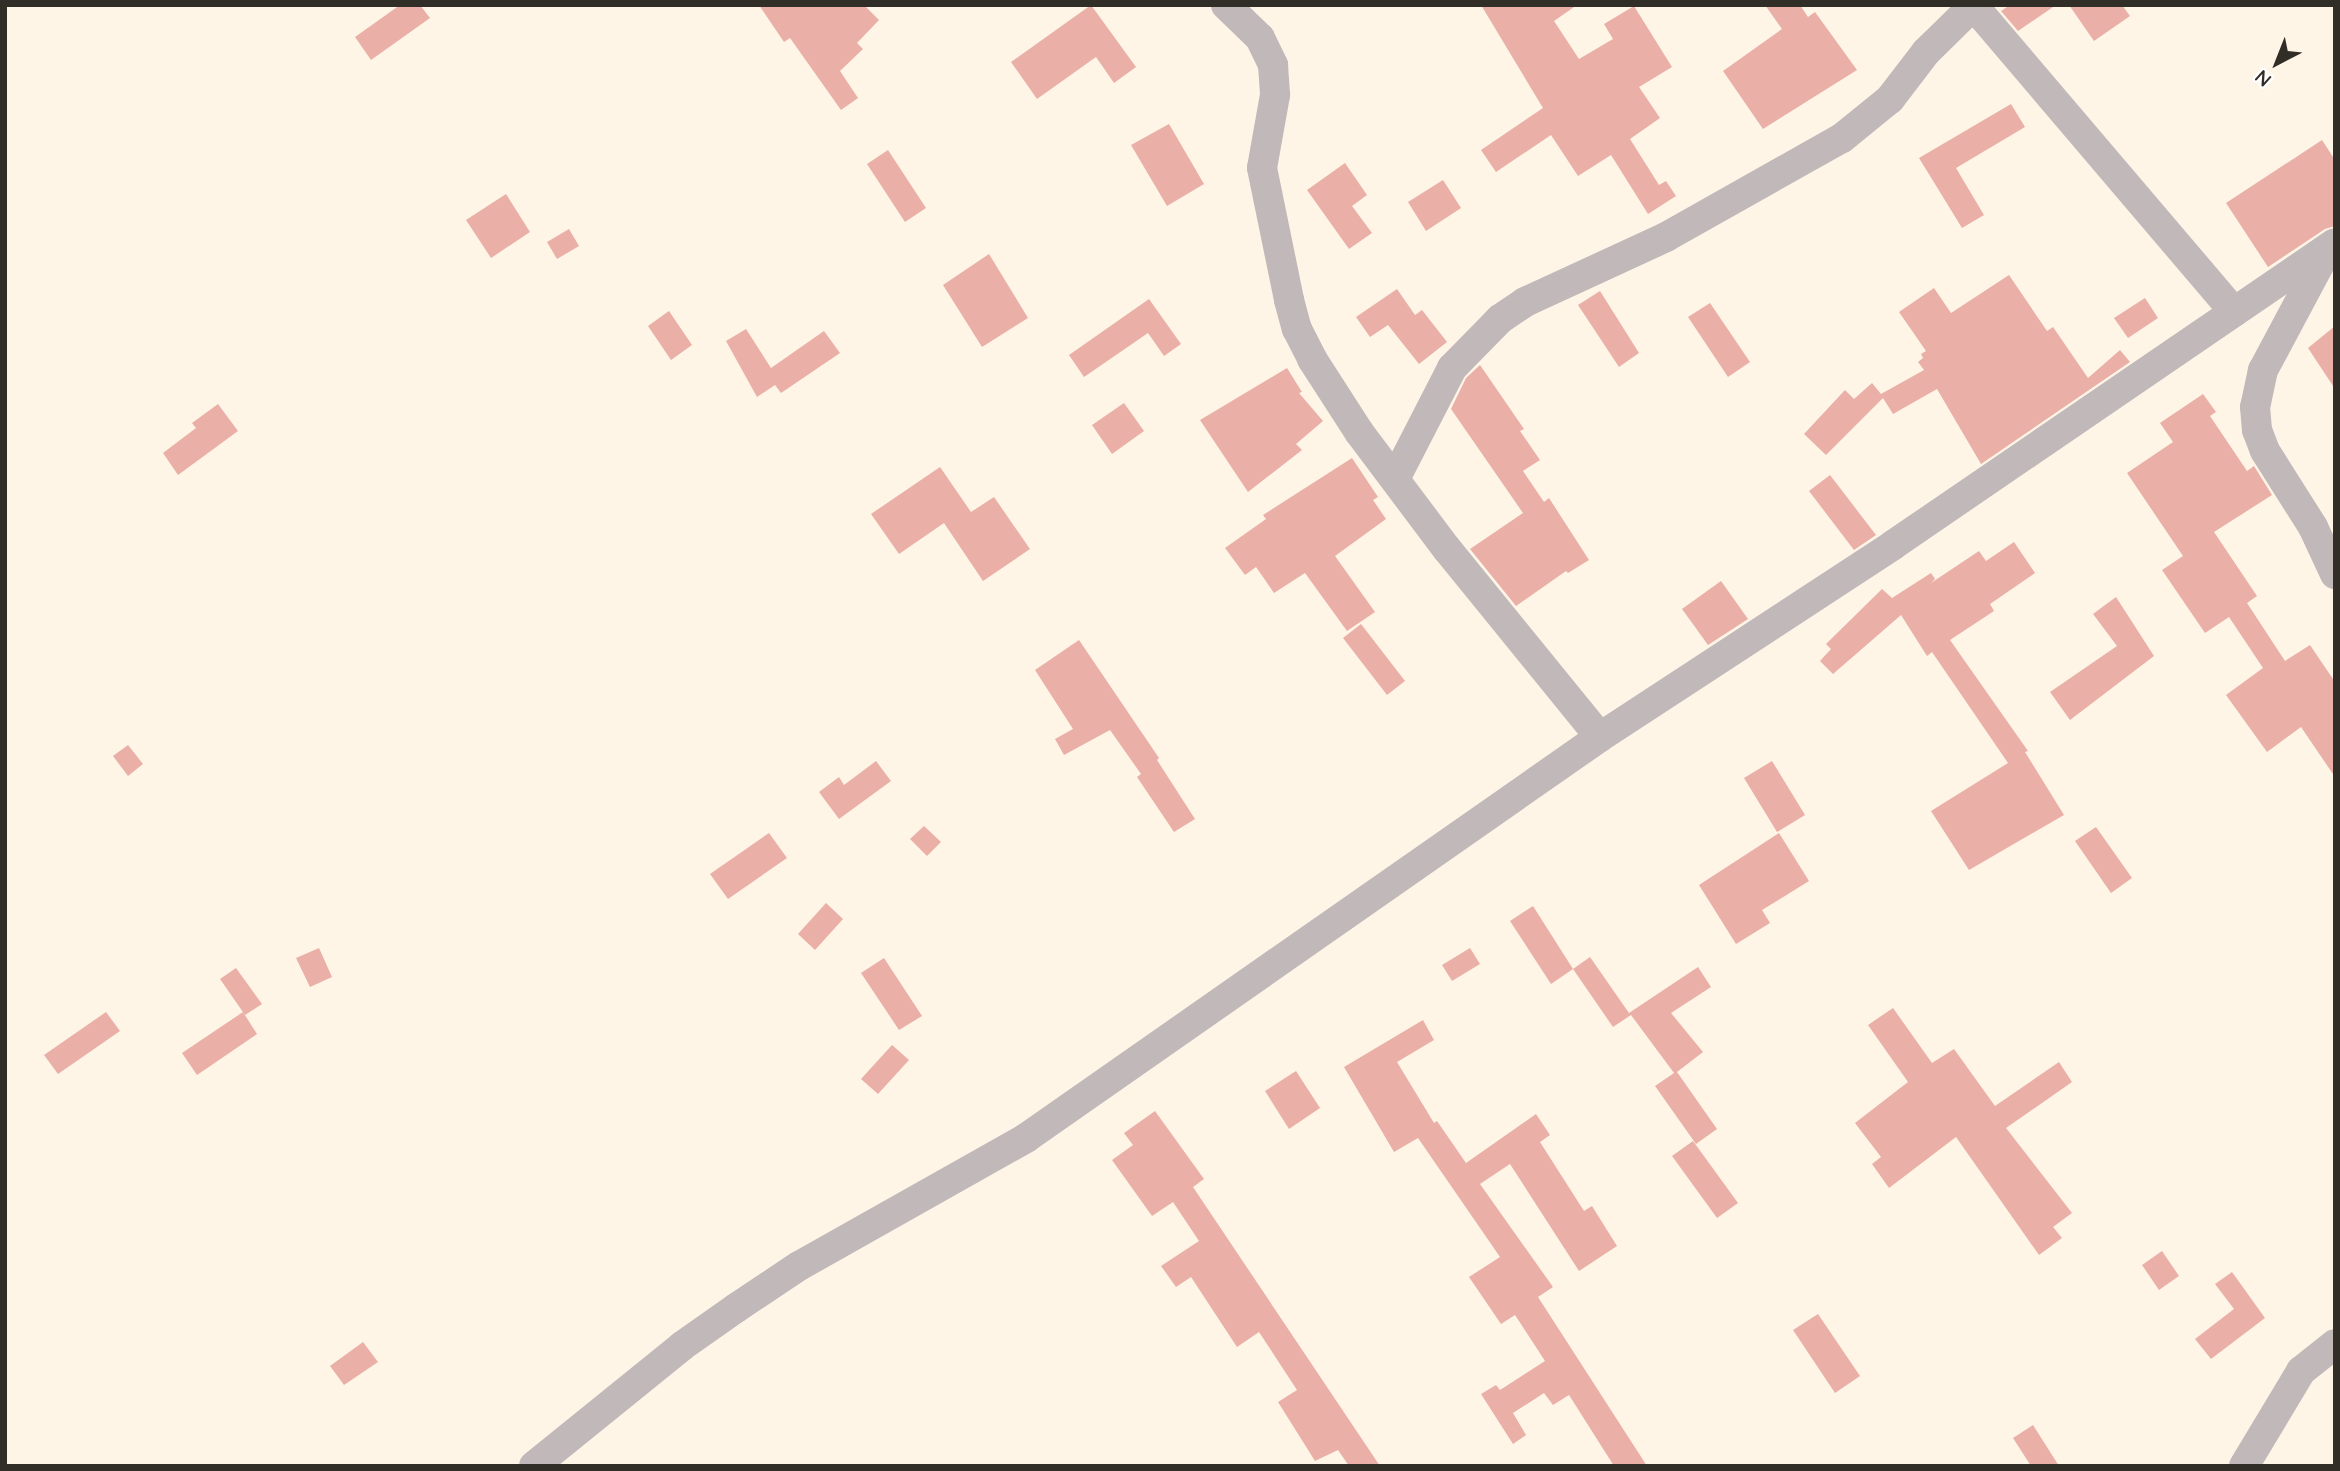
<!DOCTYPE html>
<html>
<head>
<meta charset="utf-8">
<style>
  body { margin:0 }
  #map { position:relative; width:2340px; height:1471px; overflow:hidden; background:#fef5e7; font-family:Quicksand,sans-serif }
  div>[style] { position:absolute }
  .building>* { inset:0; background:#eaafa6 }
  .minor>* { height:30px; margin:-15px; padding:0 15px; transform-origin:15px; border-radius:15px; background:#c1b8b9 }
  span { translate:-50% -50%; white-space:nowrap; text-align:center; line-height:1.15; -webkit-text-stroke:5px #fff; paint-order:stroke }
  .frame { position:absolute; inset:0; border:7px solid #312e28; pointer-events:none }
  .north { position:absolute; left:2242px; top:28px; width:70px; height:70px; -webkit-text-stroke:5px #fff; paint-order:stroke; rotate:222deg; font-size:19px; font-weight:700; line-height:28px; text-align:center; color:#312e28 }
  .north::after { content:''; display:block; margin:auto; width:24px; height:32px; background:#312e28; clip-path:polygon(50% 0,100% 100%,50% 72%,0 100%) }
</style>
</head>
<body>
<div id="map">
  <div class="building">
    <div style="clip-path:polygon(400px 5px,420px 5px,430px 18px,371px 60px,355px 37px)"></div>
    <div style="clip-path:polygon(759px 5px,864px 5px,879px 20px,857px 43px,863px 49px,840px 71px,858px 98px,841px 110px,790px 38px,784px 42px)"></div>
    <div style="clip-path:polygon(1091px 5px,1136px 67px,1114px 83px,1096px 57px,1037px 99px,1011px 62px)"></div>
    <div style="clip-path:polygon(1481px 5px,1577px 5px,1554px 21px,1579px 59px,1613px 39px,1604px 24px,1634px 6px,1672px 67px,1639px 87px,1660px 118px,1630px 139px,1659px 185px,1666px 181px,1676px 196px,1648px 214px,1611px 155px,1578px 176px,1551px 135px,1496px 172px,1481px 150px,1543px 108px)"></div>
    <div style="clip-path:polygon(1765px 5px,1800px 5px,1808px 17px,1815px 12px,1857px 70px,1763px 129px,1723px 71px,1782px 29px)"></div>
    <div style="clip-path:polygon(2010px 5px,2056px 5px,2018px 31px,2001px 11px)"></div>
    <div style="clip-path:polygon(2069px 5px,2122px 5px,2130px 16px,2094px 41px)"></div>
    <div style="clip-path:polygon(2011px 104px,2025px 127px,1956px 168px,1984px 215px,1962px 228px,1919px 158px)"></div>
    <div style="clip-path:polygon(1169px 124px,1204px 184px,1167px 206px,1131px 145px)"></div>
    <div style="clip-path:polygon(2322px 140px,2335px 160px,2335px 226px,2325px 229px,2268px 267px,2226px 203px)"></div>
    <div style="clip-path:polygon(888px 150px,926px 208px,905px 222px,867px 164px)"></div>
    <div style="clip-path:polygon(1345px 163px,1367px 195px,1352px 206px,1372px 233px,1349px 249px,1307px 190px)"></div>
    <div style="clip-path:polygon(1443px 180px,1461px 208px,1426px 231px,1408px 202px)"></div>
    <div style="clip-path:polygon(506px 194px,530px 232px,491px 258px,466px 220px)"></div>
    <div style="clip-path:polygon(569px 229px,579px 246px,557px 259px,547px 242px)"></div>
    <div style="clip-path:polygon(989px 254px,1028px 318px,982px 347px,943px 285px)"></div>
    <div style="clip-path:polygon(2009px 275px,2047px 331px,2053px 327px,2088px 378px,2120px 350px,2130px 362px,1981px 464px,1937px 389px,1893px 414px,1883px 398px,1826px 455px,1804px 434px,1845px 390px,1854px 399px,1872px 383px,1881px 394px,1924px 370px,1918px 362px,1923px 358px,1921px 354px,1926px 351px,1899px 312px,1934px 288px,1951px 313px)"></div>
    <div style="clip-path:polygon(1397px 289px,1415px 315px,1422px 310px,1447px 342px,1419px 364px,1388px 325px,1370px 337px,1356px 317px)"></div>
    <div style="clip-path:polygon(1600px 291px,1639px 353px,1619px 367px,1578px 305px)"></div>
    <div style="clip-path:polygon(2145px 298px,2158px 318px,2128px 338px,2114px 318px)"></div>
    <div style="clip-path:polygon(1149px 299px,1181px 344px,1164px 356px,1148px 333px,1084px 377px,1069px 355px)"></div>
    <div style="clip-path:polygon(1710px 303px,1750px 362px,1728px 377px,1688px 317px)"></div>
    <div style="clip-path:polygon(669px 311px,692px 345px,671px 360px,648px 326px)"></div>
    <div style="clip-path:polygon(2335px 326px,2335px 389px,2308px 348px)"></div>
    <div style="clip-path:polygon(746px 329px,771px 368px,824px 331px,840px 353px,781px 393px,775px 385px,757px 397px,726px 341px)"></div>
    <div style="clip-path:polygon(1480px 365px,1524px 429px,1520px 431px,1540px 460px,1523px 471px,1544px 502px,1549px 498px,1589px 560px,1568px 573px,1566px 571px,1516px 606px,1470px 549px,1523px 513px,1451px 409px,1466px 378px)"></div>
    <div style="clip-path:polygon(1287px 368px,1302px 392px,1299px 393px,1323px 421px,1296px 444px,1302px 450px,1248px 492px,1200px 420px)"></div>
    <div style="clip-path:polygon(2203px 394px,2216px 412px,2210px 416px,2247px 471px,2254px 466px,2272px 495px,2214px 532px,2257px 596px,2247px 603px,2285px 661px,2310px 645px,2335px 682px,2335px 777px,2301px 727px,2267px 752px,2226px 695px,2263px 668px,2229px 617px,2205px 633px,2162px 570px,2183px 556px,2127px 473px,2173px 442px,2160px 423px)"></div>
    <div style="clip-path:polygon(1124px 403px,1144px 431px,1112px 454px,1092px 425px)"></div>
    <div style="clip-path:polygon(218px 404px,238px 431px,178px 475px,163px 453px,196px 428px,192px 423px)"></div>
    <div style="clip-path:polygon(1352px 458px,1378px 497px,1373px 500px,1386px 519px,1335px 556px,1375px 612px,1347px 631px,1305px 573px,1274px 593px,1256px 567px,1245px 575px,1225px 548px,1266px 519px,1263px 515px)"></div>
    <div style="clip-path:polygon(940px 467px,971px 512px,994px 497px,1030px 549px,983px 581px,944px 523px,899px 554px,871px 514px)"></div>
    <div style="clip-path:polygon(1830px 475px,1876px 535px,1854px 550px,1809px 491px)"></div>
    <div style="clip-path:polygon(2014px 542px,2035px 573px,1990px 604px,1994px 611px,1950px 640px,2028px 751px,2025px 752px,2064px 815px,1969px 870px,1931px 811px,2008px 763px,1932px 652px,1927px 656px,1901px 615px,1833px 674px,1820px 661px,1831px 649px,1826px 644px,1882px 589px,1892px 598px,1931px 573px,1935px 579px,1931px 583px,1979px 551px,1986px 561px)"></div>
    <div style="clip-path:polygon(1721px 581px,1748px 619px,1708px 645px,1682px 609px)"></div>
    <div style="clip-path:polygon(2116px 597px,2154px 656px,2070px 720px,2050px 692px,2117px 646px,2093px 614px)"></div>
    <div style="clip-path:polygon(1361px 624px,1405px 681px,1387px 695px,1343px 638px)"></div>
    <div style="clip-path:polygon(1079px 640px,1159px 758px,1157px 760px,1195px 819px,1174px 832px,1137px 777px,1141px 774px,1110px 730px,1064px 755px,1055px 739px,1073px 729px,1035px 670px)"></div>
    <div style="clip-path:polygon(128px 745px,143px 764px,128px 776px,113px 756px)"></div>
    <div style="clip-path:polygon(876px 761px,891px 781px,839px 819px,819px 792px,839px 777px,844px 785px)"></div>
    <div style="clip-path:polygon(1772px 761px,1805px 815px,1777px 832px,1744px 778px)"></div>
    <div style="clip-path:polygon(924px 826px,941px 842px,927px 856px,910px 839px)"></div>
    <div style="clip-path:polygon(2096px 827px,2132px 878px,2111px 893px,2075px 841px)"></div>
    <div style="clip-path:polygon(769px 833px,787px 858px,728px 899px,710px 874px)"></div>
    <div style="clip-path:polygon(1779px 833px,1809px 881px,1762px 910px,1770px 923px,1736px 944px,1699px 885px)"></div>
    <div style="clip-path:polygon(826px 903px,843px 919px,815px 950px,798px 934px)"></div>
    <div style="clip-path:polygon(1533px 906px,1573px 969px,1551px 984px,1510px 921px)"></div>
    <div style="clip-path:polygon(319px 948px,332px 977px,310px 987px,296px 958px)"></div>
    <div style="clip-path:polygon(1470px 948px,1480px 964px,1452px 981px,1442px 965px)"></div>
    <div style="clip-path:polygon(1590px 957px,1629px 1013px,1698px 967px,1711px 987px,1671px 1013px,1703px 1052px,1677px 1072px,1717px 1129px,1696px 1144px,1655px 1086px,1674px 1073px,1631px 1015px,1613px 1027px,1573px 969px)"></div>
    <div style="clip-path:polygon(884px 958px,922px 1016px,899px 1030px,861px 973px)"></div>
    <div style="clip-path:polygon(236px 968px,262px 1004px,245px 1015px,220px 979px)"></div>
    <div style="clip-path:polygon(1893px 1008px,1932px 1063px,1954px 1049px,1995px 1106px,2059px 1062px,2072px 1082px,2006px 1128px,2072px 1213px,2053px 1227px,2062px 1238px,2039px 1255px,1956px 1137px,1889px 1188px,1872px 1164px,1881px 1157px,1855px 1123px,1908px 1082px,1868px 1025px)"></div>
    <div style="clip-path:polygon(106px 1012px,120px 1031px,58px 1074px,44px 1055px)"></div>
    <div style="clip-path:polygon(243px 1012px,257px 1034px,197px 1075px,182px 1053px)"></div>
    <div style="clip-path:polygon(1423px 1020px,1434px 1040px,1397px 1062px,1434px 1123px,1437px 1121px,1466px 1163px,1536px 1114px,1550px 1135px,1540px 1142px,1584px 1211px,1592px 1206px,1617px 1246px,1579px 1271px,1510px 1164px,1480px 1184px,1553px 1287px,1538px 1297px,1647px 1466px,1614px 1466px,1569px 1395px,1553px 1405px,1544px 1393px,1513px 1413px,1526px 1435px,1513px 1444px,1481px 1394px,1496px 1385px,1500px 1390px,1545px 1361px,1515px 1315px,1501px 1324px,1469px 1277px,1500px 1257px,1418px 1138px,1394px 1152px,1344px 1067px)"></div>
    <div style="clip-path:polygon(892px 1045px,909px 1060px,878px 1094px,861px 1079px)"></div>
    <div style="clip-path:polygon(1296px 1071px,1320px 1108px,1289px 1129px,1265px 1091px)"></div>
    <div style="clip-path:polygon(1155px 1111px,1204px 1179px,1193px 1187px,1380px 1466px,1349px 1466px,1338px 1450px,1315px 1461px,1278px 1402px,1297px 1390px,1259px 1332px,1237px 1347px,1191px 1277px,1176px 1287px,1161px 1266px,1199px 1241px,1173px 1202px,1152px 1216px,1112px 1160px,1133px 1145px,1124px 1133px)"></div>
    <div style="clip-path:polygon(1693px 1141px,1738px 1203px,1717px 1218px,1672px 1156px)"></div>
    <div style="clip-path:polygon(2162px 1251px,2179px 1276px,2159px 1290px,2142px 1265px)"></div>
    <div style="clip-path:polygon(2232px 1272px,2265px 1318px,2211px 1359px,2195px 1339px,2234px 1309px,2215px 1284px)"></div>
    <div style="clip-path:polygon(1818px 1314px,1860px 1376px,1835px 1393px,1793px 1330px)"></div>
    <div style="clip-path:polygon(363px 1342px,378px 1362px,344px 1385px,330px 1366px)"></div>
    <div style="clip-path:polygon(2033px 1425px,2059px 1466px,2031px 1466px,2013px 1438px)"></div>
  </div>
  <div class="minor">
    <div style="left:1226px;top:5px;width:47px;rotate:44.1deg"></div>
    <div style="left:1260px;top:38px;width:30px;rotate:64deg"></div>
    <div style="left:1273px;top:65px;width:30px;rotate:86deg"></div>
    <div style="left:1275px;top:95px;width:74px;rotate:100.1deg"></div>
    <div style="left:1262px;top:168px;width:135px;rotate:78.4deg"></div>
    <div style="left:1289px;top:300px;width:30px;rotate:75deg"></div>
    <div style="left:1297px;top:329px;width:34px;rotate:63deg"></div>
    <div style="left:1312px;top:359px;width:87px;rotate:57.2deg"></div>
    <div style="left:1359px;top:432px;width:146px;rotate:53.1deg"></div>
    <div style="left:1447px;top:549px;width:242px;rotate:50.9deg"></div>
    <div style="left:1973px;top:5px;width:403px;rotate:49.6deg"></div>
    <div style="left:2325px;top:254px;width:132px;rotate:118.1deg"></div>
    <div style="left:2263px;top:370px;width:38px;rotate:102deg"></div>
    <div style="left:2255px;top:407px;width:23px;rotate:85deg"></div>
    <div style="left:2257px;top:430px;width:22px;rotate:69deg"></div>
    <div style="left:2265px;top:451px;width:90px;rotate:57.7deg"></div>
    <div style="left:2313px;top:527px;width:52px;rotate:64.9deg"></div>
    <div style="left:1395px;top:479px;width:125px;rotate:-62.8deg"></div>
    <div style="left:1452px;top:368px;width:69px;rotate:-45.6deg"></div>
    <div style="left:1500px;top:319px;width:30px;rotate:-34deg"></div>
    <div style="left:1525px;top:302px;width:155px;rotate:-24.7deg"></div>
    <div style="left:1666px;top:237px;width:202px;rotate:-29.4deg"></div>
    <div style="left:1842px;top:138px;width:62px;rotate:-39.1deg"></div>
    <div style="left:1890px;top:99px;width:59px;rotate:-52.5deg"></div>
    <div style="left:1926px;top:52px;width:67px;rotate:-44.4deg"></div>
    <div style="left:534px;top:1466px;width:191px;rotate:-39deg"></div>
    <div style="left:682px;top:1346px;width:66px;rotate:-35.1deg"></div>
    <div style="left:736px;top:1308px;width:76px;rotate:-33.7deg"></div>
    <div style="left:799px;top:1266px;width:261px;rotate:-29.4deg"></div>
    <div style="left:1026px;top:1138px;width:700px;rotate:-34.94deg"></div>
    <div style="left:1600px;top:737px;width:350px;rotate:-33.2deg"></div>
    <div style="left:1893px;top:545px;width:535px;rotate:-34.34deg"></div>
    <div style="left:2244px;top:1466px;width:111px;rotate:-59deg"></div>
    <div style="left:2301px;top:1371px;width:43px;rotate:-38.5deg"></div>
  </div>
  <div class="frame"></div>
  <div class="north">N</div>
</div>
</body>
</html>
